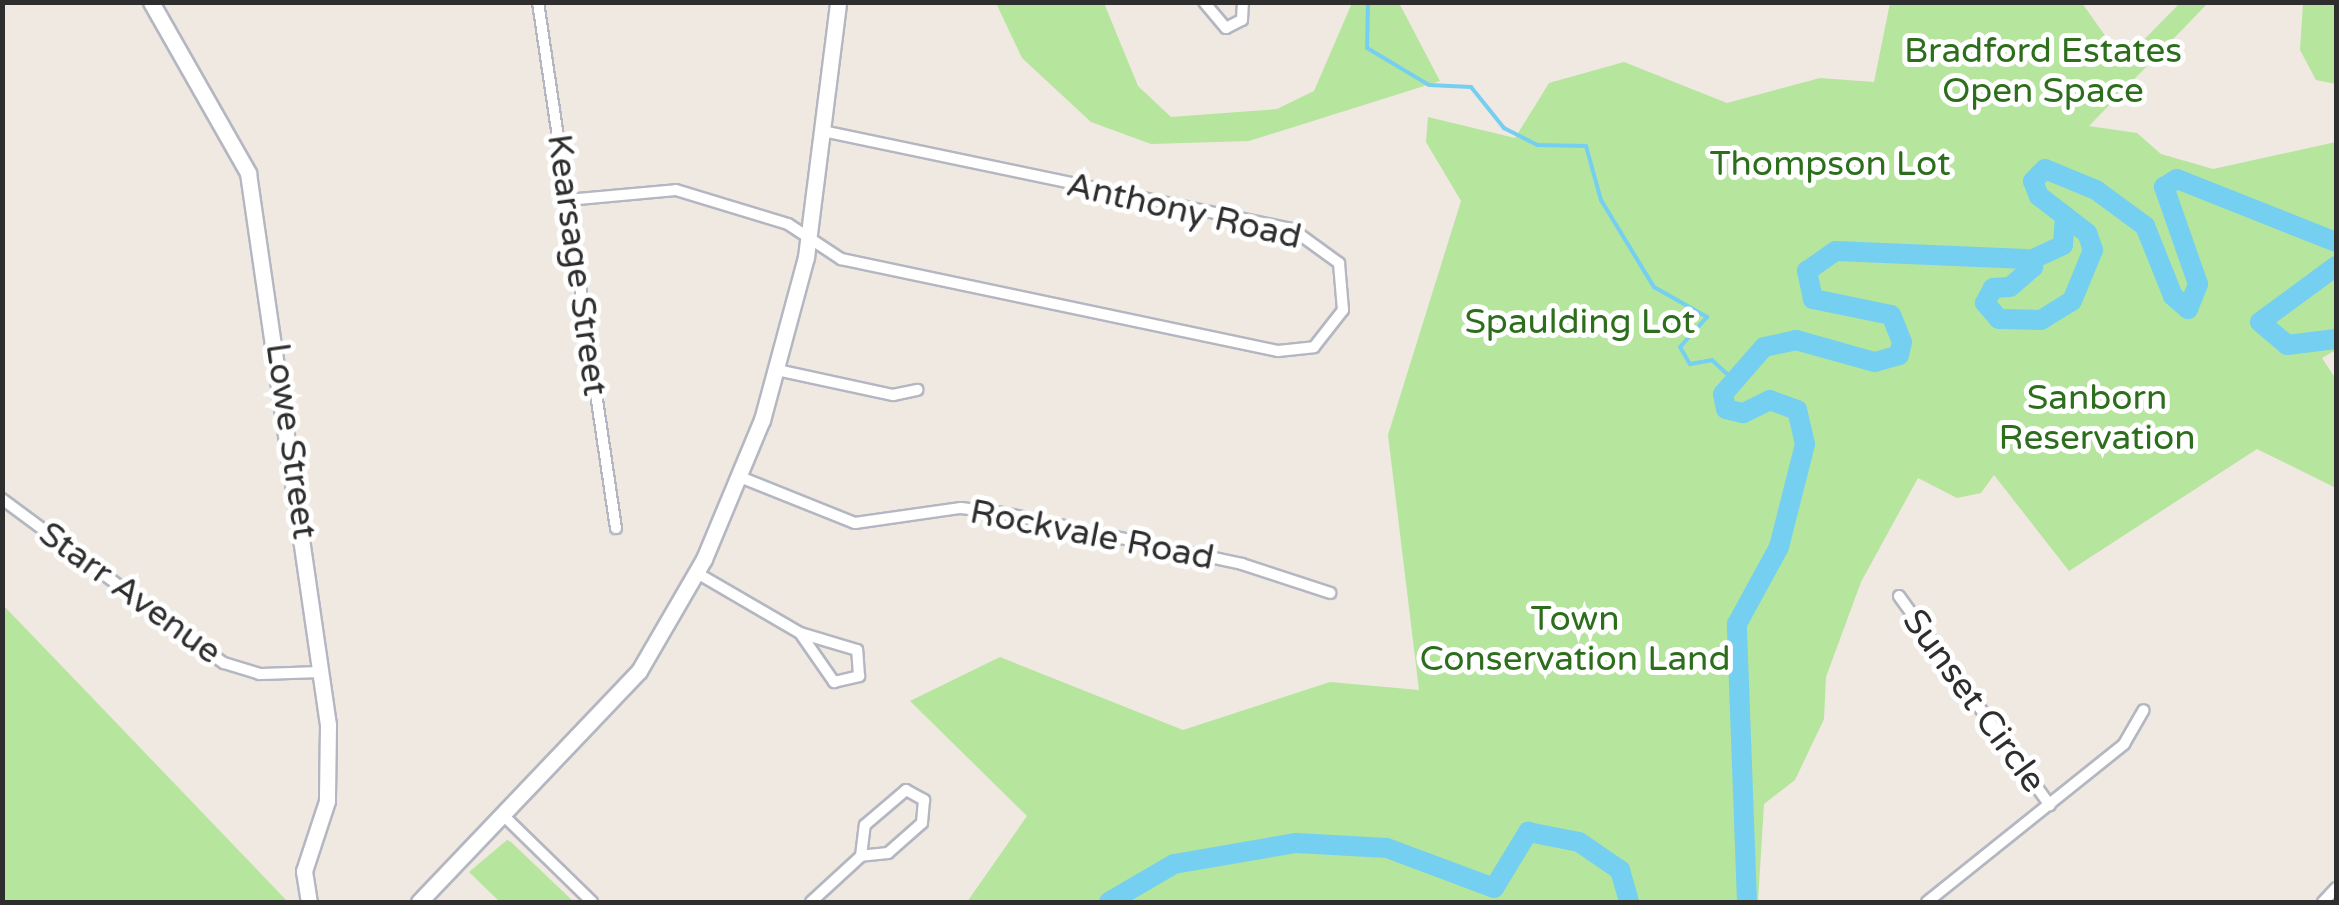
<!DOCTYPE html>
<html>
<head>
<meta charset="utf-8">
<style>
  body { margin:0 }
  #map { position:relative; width:2339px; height:905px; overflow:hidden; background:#efe9e1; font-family:"Varela Round",sans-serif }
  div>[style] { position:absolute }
  .green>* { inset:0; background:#b6e59e }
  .stream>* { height:4px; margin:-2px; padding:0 2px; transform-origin:2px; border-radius:2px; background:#75cff0 }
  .river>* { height:20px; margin:-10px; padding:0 10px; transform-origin:10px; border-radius:10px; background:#75cff0 }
  .roads { filter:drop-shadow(2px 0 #b4b7c1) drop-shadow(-2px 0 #b4b7c1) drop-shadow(0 2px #b4b7c1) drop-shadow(0 -2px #b4b7c1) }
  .street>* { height:10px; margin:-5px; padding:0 5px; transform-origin:5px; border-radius:5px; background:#fff }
  .secondary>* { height:15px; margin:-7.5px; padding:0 7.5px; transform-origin:7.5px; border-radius:7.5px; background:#fff }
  span { translate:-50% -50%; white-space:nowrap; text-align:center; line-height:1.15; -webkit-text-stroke:10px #fff; paint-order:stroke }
  .park-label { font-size:35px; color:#2c6e1b }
  .street-label { font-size:35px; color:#2e2e2e }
  .frame { position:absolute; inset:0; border:5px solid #2e2e2e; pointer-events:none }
</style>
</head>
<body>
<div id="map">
  <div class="green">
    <div style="clip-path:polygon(996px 3px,1104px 3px,1138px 86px,1171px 117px,1277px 109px,1314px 91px,1352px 3px,1399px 3px,1440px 81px,1249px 141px,1151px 144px,1091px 122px,1022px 58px)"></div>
    <div style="clip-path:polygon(2208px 3px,2089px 126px,2137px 133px,2161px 154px,2213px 169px,2336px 142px,2336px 350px,2322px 358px,2336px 379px,2336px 488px,2257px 449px,2069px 571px,1994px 475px,1981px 493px,1957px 498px,1918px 478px,1861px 582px,1826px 677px,1824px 719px,1795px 780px,1764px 804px,1758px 902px,967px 902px,1027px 816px,910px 701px,1000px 657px,1183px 730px,1330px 682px,1419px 690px,1388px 435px,1461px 201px,1426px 142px,1428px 117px,1515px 138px,1549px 83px,1624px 62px,1727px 103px,1820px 78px,1874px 82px,1890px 3px,2082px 3px,2123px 61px,2180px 3px)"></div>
    <div style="clip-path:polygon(2303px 3px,2336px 3px,2336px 84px,2316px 80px,2300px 50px)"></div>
    <div style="clip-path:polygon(2px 604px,80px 685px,288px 902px,3px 902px)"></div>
    <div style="clip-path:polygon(507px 840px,511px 842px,574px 902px,500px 902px,469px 872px)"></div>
  </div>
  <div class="stream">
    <div style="left:1368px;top:2px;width:46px;rotate:91.2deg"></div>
    <div style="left:1367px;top:48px;width:72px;rotate:30.8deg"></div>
    <div style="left:1429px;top:85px;width:42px;rotate:2.7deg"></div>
    <div style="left:1471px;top:87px;width:53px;rotate:51.2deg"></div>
    <div style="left:1504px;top:128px;width:37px;rotate:27deg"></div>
    <div style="left:1537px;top:145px;width:49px;rotate:1.2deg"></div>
    <div style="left:1586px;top:146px;width:56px;rotate:74.5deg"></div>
    <div style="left:1601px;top:200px;width:102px;rotate:58.7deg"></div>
    <div style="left:1654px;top:287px;width:61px;rotate:29.5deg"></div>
    <div style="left:1707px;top:317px;width:40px;rotate:132deg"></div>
    <div style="left:1680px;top:347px;width:20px;rotate:60deg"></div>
    <div style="left:1690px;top:364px;width:22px;rotate:-10deg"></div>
    <div style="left:1712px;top:360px;width:25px;rotate:43deg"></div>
  </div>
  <div class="river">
    <div style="left:2031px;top:260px;width:35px;rotate:-25deg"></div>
    <div style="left:2063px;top:245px;width:29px;rotate:-86deg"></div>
    <div style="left:2336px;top:266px;width:94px;rotate:143.6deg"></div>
    <div style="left:2260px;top:322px;width:35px;rotate:40deg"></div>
    <div style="left:2287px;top:345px;width:49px;rotate:-7deg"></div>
    <div style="left:1109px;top:902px;width:75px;rotate:-30.3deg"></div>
    <div style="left:1174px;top:864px;width:124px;rotate:-9.8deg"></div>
    <div style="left:1296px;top:843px;width:91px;rotate:3.1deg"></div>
    <div style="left:1387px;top:848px;width:114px;rotate:20.5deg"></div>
    <div style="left:1494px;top:888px;width:66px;rotate:-58.7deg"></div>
    <div style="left:1528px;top:832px;width:52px;rotate:11.1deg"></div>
    <div style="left:1579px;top:842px;width:50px;rotate:34.3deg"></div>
    <div style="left:1620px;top:870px;width:33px;rotate:74deg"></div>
    <div style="left:1747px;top:902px;width:278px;rotate:-92.1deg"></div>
    <div style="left:1737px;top:624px;width:88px;rotate:-61.4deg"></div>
    <div style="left:1779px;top:547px;width:106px;rotate:-75.8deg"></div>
    <div style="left:1805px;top:444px;width:35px;rotate:-103deg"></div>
    <div style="left:1797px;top:410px;width:29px;rotate:-160deg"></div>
    <div style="left:1770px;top:400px;width:30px;rotate:154deg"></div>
    <div style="left:1743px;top:413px;width:17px;rotate:-167deg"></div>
    <div style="left:1726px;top:409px;width:15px;rotate:-101deg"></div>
    <div style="left:1723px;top:394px;width:62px;rotate:-48.9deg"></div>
    <div style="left:1764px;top:347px;width:33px;rotate:-12deg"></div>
    <div style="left:1796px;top:340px;width:82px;rotate:15.6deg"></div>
    <div style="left:1875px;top:362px;width:25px;rotate:-16deg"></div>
    <div style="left:1899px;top:355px;width:13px;rotate:-77deg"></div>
    <div style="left:1902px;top:342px;width:29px;rotate:-112deg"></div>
    <div style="left:1891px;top:315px;width:80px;rotate:-168.4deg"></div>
    <div style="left:1813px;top:299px;width:29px;rotate:-102deg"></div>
    <div style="left:1807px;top:271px;width:35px;rotate:-35deg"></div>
    <div style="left:1836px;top:251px;width:190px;rotate:2.4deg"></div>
    <div style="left:2026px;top:259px;width:11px;rotate:49deg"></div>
    <div style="left:2033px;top:267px;width:30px;rotate:139deg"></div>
    <div style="left:2010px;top:287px;width:17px;rotate:177deg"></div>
    <div style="left:1993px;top:288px;width:17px;rotate:118deg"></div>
    <div style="left:1985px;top:303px;width:21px;rotate:49deg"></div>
    <div style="left:1999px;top:319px;width:42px;rotate:1.4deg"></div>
    <div style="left:2041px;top:320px;width:36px;rotate:-32deg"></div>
    <div style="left:2072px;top:301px;width:55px;rotate:-67.6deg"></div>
    <div style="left:2093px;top:250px;width:18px;rotate:-109deg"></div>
    <div style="left:2087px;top:233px;width:61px;rotate:-142.4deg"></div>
    <div style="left:2039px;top:196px;width:16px;rotate:-112deg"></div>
    <div style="left:2033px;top:181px;width:17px;rotate:-45deg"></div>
    <div style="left:2045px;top:169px;width:55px;rotate:22.4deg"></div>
    <div style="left:2096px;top:190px;width:61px;rotate:36.3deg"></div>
    <div style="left:2145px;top:226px;width:75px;rotate:68.2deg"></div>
    <div style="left:2173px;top:296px;width:20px;rotate:41deg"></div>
    <div style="left:2188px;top:309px;width:27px;rotate:-68deg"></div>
    <div style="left:2198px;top:284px;width:103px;rotate:-109.3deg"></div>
    <div style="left:2164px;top:187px;width:15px;rotate:-32deg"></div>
    <div style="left:2177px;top:179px;width:171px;rotate:21.6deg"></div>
  </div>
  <div class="roads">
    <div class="street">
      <div style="left:538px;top:2px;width:532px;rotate:81.57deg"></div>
      <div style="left:1204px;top:2px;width:34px;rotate:50deg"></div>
      <div style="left:1226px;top:28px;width:18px;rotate:-27deg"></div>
      <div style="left:1242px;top:20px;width:18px;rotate:-87deg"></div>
      <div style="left:567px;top:200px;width:109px;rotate:-5.2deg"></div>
      <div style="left:676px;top:190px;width:117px;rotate:16.9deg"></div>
      <div style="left:788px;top:224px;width:64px;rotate:33.4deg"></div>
      <div style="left:841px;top:259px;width:447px;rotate:11.9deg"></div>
      <div style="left:1278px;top:351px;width:36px;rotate:-6deg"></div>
      <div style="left:1314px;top:347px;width:47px;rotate:-51.9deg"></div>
      <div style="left:1343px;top:310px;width:47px;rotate:-94.9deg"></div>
      <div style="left:1339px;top:263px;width:58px;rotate:-144.1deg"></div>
      <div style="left:1292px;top:229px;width:475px;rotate:-168.2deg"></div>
      <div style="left:777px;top:370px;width:119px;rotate:12.2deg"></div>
      <div style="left:893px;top:395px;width:25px;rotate:-12deg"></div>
      <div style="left:740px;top:477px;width:124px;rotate:21.8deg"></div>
      <div style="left:855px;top:523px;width:107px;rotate:-8.1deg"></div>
      <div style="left:961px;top:508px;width:42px;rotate:6.8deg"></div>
      <div style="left:1003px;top:513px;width:244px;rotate:12deg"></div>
      <div style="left:1242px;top:564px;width:93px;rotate:18.2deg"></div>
      <div style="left:2px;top:499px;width:276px;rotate:36.5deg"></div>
      <div style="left:224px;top:663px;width:37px;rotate:17deg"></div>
      <div style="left:259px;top:674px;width:64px;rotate:-1.8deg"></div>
      <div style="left:697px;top:573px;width:119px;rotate:30.2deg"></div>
      <div style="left:800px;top:633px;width:60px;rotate:55.2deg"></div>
      <div style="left:834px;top:682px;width:26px;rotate:-13deg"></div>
      <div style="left:859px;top:676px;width:26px;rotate:-94deg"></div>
      <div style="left:857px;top:650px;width:59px;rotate:-163.4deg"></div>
      <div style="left:1899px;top:596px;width:258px;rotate:54.2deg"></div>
      <div style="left:906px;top:790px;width:21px;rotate:29deg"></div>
      <div style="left:924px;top:800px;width:23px;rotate:95deg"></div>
      <div style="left:922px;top:823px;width:45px;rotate:138.6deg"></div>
      <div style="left:888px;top:853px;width:27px;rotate:174deg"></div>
      <div style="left:861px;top:856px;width:31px;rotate:-83deg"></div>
      <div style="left:865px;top:825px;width:54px;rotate:-40.5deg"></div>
      <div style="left:504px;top:816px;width:123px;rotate:44.3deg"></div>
      <div style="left:811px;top:902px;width:68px;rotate:-42.6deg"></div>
      <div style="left:1927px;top:902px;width:253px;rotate:-38.7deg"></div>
      <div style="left:2124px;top:744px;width:39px;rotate:-60deg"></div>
      <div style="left:2323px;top:902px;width:19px;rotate:-47deg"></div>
    </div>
    <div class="secondary">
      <div style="left:151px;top:2px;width:197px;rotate:60.4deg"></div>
      <div style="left:248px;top:173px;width:558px;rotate:81.75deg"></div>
      <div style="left:328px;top:725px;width:76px;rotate:90.8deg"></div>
      <div style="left:327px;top:801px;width:74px;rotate:108.2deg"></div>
      <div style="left:304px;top:871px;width:31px;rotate:81deg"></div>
      <div style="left:419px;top:902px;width:319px;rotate:-46.4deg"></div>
      <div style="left:639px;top:671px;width:129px;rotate:-59.9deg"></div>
      <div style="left:704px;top:559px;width:151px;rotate:-67.4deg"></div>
      <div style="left:762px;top:420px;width:169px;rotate:-74.9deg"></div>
      <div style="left:806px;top:257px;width:257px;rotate:-82.8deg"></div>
    </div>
  </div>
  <div class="park-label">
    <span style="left:2043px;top:71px">Bradford Estates<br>Open Space</span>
    <span style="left:1830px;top:164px">Thompson Lot</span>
    <span style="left:1580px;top:322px">Spaulding Lot</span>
    <span style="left:2097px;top:418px">Sanborn<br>Reservation</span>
    <span style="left:1575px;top:639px">Town<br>Conservation Land</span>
  </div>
  <div class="street-label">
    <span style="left:1184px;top:211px;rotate:13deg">Anthony Road</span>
    <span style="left:577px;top:265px;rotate:82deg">Kearsage Street</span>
    <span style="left:291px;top:441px;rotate:82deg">Lowe Street</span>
    <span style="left:1092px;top:535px;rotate:11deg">Rockvale Road</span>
    <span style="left:130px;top:593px;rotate:36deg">Starr Avenue</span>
    <span style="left:1974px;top:701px;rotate:54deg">Sunset Circle</span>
  </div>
  <div class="frame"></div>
</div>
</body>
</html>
